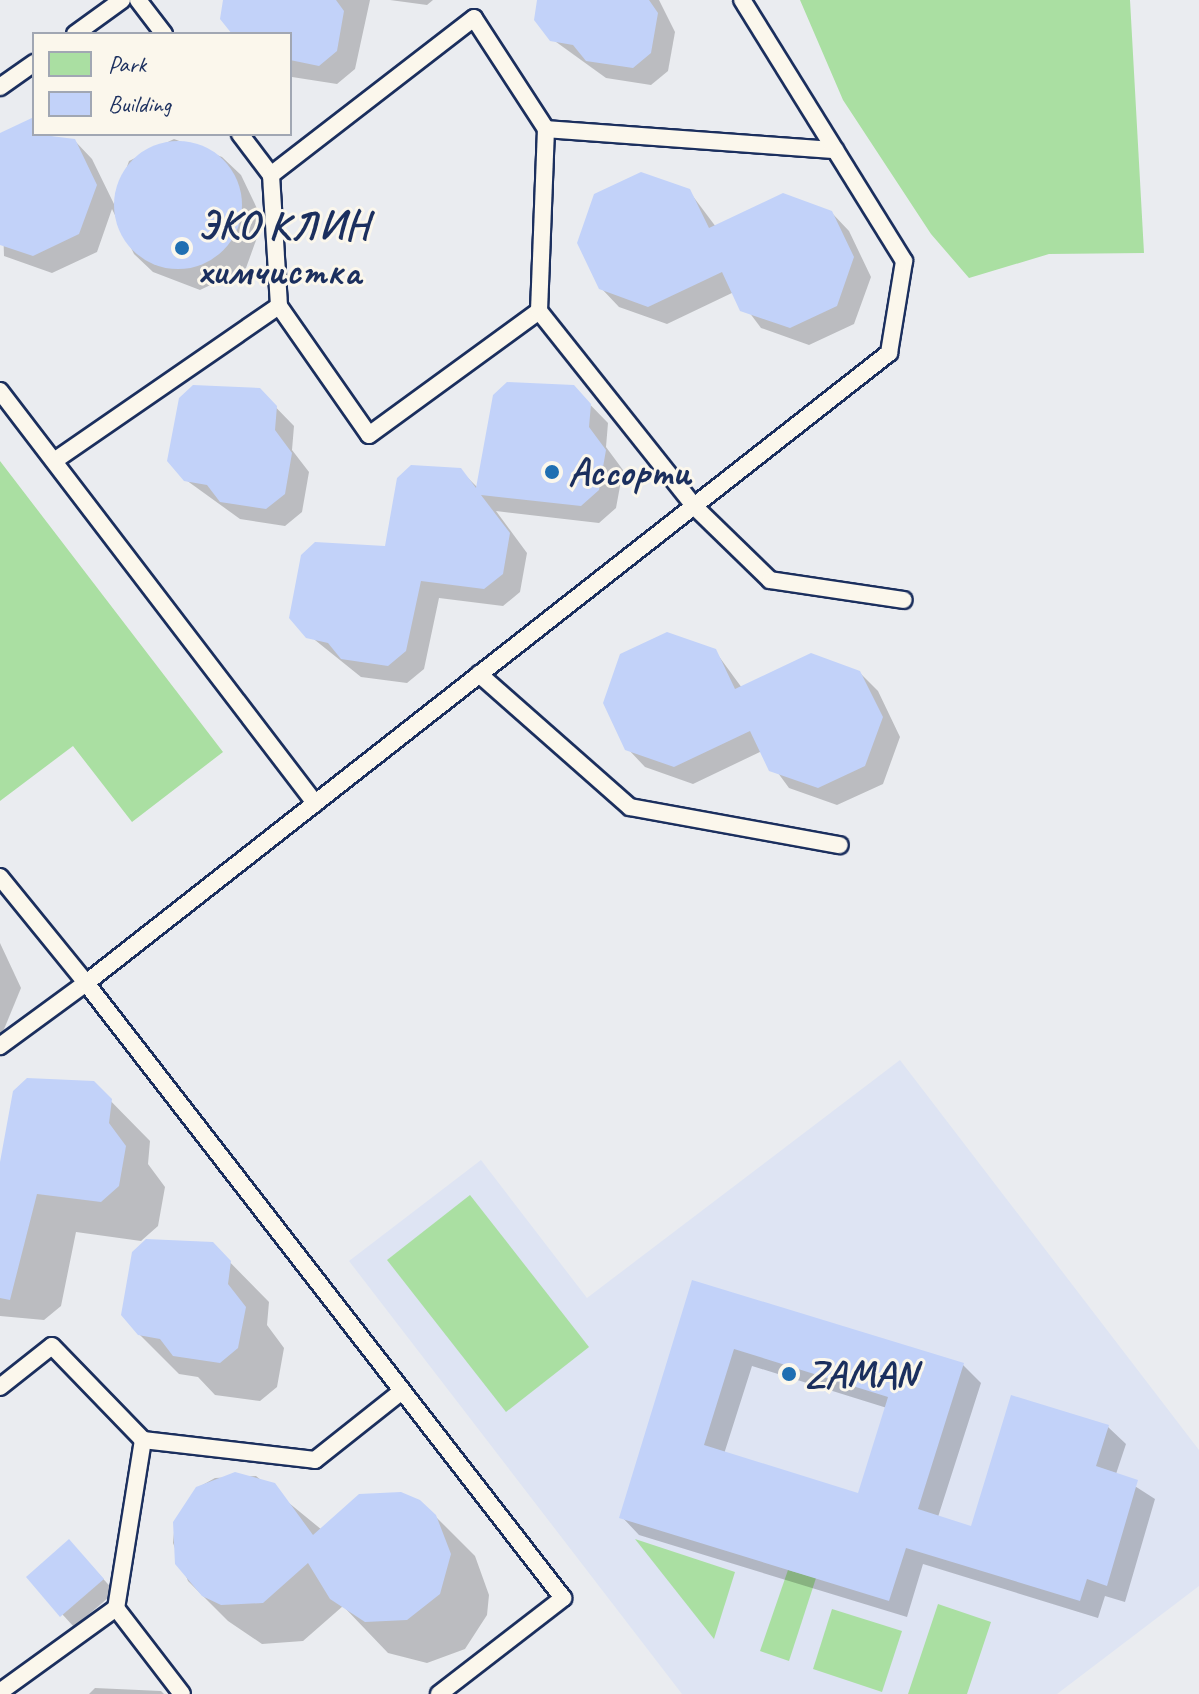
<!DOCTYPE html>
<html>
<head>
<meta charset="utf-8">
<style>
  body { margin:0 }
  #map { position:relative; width:1199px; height:1694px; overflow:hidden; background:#eaecf0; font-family:Caveat,sans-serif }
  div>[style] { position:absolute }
  .built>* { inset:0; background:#dee4f3 }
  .green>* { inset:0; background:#aadfa2 }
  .shadow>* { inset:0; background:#0003 }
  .building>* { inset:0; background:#c2d2f9 }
  .round { border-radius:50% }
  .roads { filter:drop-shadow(2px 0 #1b2f5e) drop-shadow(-2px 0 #1b2f5e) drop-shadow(0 2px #1b2f5e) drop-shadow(0 -2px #1b2f5e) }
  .service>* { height:16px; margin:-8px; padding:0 8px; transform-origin:8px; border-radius:8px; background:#fbf7ec }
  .dots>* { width:22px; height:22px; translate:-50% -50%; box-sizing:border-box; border:4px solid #fbf7ec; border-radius:50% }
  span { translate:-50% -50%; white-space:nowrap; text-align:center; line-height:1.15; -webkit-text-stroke:6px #fbf7ec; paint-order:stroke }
  .poi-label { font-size:40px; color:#1b2f5e; font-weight:700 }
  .left { translate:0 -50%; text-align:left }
  .legend { position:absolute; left:32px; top:32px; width:260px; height:104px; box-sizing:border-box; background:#fbf7ec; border:2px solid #a1a7b3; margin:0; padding:10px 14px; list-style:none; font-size:24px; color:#1b2f5e }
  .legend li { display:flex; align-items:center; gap:16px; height:40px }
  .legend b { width:40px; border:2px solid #a1a7b3 }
</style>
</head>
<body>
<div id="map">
  <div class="built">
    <div style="clip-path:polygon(900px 1060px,1199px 1450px,1199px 1586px,1057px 1694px,682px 1694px,349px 1261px,481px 1160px,587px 1298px)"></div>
  </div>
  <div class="green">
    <div style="clip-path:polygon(800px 0,1130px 0,1144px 253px,1049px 254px,969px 278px,931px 234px,843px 100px)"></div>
    <div style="clip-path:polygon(0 461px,223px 752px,132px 822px,73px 746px,0 801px)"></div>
    <div style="clip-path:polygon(470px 1195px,589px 1347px,506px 1412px,387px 1260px)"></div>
    <div style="clip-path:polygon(635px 1539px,735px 1572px,714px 1639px)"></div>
    <div style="clip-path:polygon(788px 1570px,816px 1578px,789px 1661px,760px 1651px)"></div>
    <div style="clip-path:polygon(938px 1604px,991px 1622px,967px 1694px,908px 1694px)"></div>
    <div style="clip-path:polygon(832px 1609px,902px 1631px,882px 1692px,813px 1669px)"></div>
  </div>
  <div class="shadow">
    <div style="clip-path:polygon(225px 0,370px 0,355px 69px,337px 84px,292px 77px,290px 34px,238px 34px)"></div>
    <div style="clip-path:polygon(390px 0,433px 0,427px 5px)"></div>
    <div style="clip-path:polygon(539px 0,659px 0,675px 32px,668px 71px,651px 85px,606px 78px,552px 39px)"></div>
    <div style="clip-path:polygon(34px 126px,34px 134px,74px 140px,92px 159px,114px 204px,129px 161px,174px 139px,222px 157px,241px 175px,263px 221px,246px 268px,200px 290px,153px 272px,134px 254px,112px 209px,97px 252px,52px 273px,4px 256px,0 135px)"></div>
    <div style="clip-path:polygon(689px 191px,716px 227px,831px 212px,849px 231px,871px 277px,854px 324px,809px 345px,761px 328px,734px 292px,667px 324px,619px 307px,601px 288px)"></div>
    <div style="clip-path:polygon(573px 387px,608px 423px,606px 447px,623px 470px,616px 508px,599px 523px,496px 511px,527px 553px,520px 592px,503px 606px,439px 598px,424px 669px,407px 683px,361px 677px,310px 636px,460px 470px,478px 488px)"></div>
    <div style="clip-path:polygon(259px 390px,294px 426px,292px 450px,309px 472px,302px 512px,285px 526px,240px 519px,186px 480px)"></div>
    <div style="clip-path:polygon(715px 651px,742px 688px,859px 672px,878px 691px,900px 737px,883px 784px,837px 805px,789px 788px,762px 751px,693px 784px,645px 767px,627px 748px)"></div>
    <div style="clip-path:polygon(0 943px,21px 988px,0 1039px)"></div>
    <div style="clip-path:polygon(93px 1083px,150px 1141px,148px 1164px,165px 1187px,158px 1226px,141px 1241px,76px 1232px,61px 1306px,44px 1320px,0 1316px,0 1163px)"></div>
    <div style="clip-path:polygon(212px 1244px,269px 1302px,267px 1325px,284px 1348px,277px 1387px,260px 1401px,215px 1395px,198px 1377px,179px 1374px,139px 1334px)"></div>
    <div style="clip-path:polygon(evenodd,693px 1282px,963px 1365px,981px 1383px,938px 1517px,972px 1528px,1108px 1427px,1126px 1444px,1116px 1474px,1155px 1499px,1125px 1602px,1105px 1596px,1098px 1618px,923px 1564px,907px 1617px,639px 1535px,622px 1517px,693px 1282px,752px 1366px,887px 1408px,859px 1496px,724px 1454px,752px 1366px)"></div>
    <div style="clip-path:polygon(256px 1476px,322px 1530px,435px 1516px,475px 1556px,489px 1595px,487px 1615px,465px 1649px,427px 1663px,388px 1653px,343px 1606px,303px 1641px,262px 1644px,228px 1621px,188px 1581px,173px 1543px,175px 1522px,197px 1488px,215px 1478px)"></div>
    <div style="clip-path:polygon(81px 1554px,115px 1592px,74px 1627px,28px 1577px)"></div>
    <div style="clip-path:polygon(95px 1688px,161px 1691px,164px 1694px,89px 1694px)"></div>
  </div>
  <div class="building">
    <div style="clip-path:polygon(223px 0,336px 0,344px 11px,337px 51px,319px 66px,290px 60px,290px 34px,232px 34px,220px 19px)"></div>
    <div style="clip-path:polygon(537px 0,649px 0,658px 13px,651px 53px,633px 68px,586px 61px,573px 45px,550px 41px,534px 20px)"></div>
    <div style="clip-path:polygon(34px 117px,34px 134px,75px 139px,97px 185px,79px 234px,33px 256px,0 245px,0 133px)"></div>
    <div class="round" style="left:114px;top:141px;width:128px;height:128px"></div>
    <div style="clip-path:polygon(641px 172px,690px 189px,709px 228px,783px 193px,832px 211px,854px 257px,837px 306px,790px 328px,740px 311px,722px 272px,648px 307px,599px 289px,577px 243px,594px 194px)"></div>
    <div style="clip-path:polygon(507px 382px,574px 385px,591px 404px,589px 427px,606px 450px,599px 490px,581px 506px,481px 495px,510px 533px,503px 574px,484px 589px,421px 581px,406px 651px,388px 666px,341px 659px,328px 643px,306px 638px,289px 618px,301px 555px,315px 542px,385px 546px,397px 478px,411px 465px,461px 468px,476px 488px,493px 395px)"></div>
    <div style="clip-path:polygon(193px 385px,260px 388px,277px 406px,275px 430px,292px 453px,285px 494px,266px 509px,220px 502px,207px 485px,184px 481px,167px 461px,179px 398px)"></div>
    <div style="clip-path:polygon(667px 632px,716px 649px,735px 689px,811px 653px,860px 671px,883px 717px,865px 766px,818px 788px,769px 771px,750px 731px,674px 767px,625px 750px,603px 703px,620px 654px)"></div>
    <div style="clip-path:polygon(27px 1078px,94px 1081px,112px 1099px,109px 1123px,126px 1146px,119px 1186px,101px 1202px,37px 1194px,10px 1300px,0 1298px,0 1162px,13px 1091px)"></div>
    <div style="clip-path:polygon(146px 1239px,213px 1242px,231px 1261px,228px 1284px,246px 1307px,238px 1348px,220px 1363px,173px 1356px,160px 1339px,138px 1335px,121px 1315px,132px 1252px)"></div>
    <div style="clip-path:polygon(evenodd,692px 1280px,964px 1363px,918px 1509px,971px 1526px,1011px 1395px,1109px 1425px,1096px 1466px,1138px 1480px,1107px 1586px,1087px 1579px,1080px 1601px,906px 1548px,889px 1601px,619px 1518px,692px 1280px,734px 1349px,888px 1397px,858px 1493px,704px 1445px,734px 1349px)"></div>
    <div style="clip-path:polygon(235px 1472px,275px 1483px,313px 1535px,359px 1494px,401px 1492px,420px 1500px,436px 1515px,451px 1554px,440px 1594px,407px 1620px,365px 1622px,330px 1599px,308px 1563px,263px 1603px,221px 1605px,202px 1596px,175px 1564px,173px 1522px,196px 1487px)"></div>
    <div style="clip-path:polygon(69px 1539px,104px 1579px,60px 1617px,26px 1577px)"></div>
  </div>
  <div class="roads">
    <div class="service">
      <div style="left:138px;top:0;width:43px;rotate:52.6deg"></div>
      <div style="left:75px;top:34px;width:58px;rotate:-35.9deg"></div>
      <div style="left:0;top:87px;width:42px;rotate:-35.2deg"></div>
      <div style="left:546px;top:129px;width:290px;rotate:4.2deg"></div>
      <div style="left:240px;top:134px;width:51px;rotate:52.9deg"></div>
      <div style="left:539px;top:311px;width:182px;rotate:-87.8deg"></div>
      <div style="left:546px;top:129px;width:132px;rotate:-123deg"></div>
      <div style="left:474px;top:18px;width:257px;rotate:142.3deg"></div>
      <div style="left:271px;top:175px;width:131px;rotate:86.5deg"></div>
      <div style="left:279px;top:306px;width:157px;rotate:55.1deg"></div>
      <div style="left:369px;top:435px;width:210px;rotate:-36.1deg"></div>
      <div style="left:539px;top:311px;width:249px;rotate:51.5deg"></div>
      <div style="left:694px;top:506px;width:106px;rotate:44.2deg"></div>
      <div style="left:770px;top:580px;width:135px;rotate:8.5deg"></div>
      <div style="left:0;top:391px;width:519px;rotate:52.6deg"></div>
      <div style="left:54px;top:461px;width:273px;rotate:-34.6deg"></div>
      <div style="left:479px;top:674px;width:201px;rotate:41.4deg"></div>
      <div style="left:630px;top:807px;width:213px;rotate:10.3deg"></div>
      <div style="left:0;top:877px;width:136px;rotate:50.9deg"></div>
      <div style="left:86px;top:983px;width:107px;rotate:143.8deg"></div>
      <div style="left:0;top:1387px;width:66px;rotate:-38.3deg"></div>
      <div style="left:52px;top:1346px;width:131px;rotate:45.9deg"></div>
      <div style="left:143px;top:1440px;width:170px;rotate:99.1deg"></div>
      <div style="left:116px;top:1608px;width:143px;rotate:144.1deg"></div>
      <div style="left:143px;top:1440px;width:173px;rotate:6.6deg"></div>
      <div style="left:315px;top:1460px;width:111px;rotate:-38.4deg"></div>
      <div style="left:116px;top:1608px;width:108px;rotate:52.5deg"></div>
      <div style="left:439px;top:1694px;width:157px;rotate:-37.7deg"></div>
      <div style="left:563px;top:1598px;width:778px;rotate:-127.8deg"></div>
      <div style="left:86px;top:983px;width:1021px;rotate:-38.12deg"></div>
      <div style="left:889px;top:353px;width:93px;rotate:-80.7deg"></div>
      <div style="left:904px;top:261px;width:307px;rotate:-121.8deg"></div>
    </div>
  </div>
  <div class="dots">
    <div style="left:182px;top:248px;background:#1f6fb2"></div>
    <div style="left:552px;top:472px;background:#1f6fb2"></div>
    <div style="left:789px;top:1374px;background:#1f6fb2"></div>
  </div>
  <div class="poi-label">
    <span class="left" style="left:198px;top:248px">ЭКО КЛИН<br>химчистка</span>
    <span class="left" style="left:568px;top:472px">Ассорти</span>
    <span class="left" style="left:805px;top:1374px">ZAMAN</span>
  </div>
  <ul class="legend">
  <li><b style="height:22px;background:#aadfa2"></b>Park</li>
  <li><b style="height:22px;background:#c2d2f9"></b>Building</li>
  </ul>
</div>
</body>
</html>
